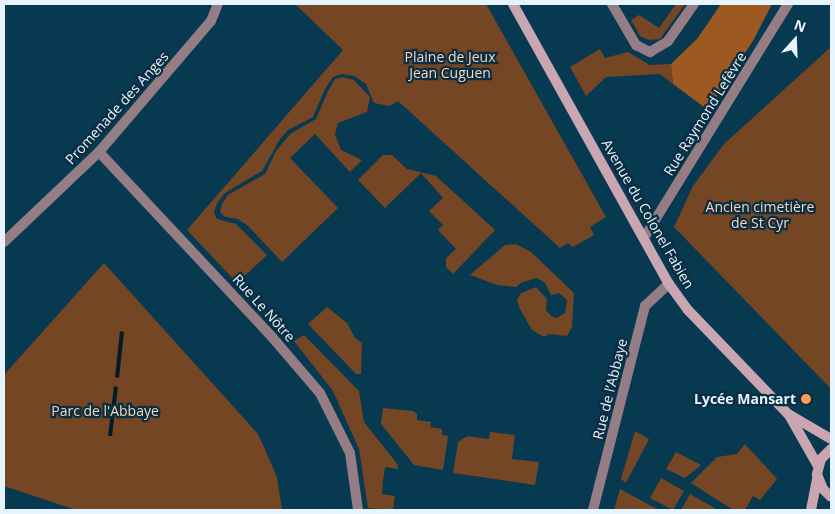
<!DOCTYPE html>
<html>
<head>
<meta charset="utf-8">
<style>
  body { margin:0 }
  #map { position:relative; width:835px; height:514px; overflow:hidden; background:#073951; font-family:"Open Sans",sans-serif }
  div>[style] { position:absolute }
  .green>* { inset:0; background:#744623 }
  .forest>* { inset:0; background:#9d5920 }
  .water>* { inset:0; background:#001c2b }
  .street>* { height:10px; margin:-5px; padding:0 5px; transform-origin:5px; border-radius:5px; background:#947d85 }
  .secondary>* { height:10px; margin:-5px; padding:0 5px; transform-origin:5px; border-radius:5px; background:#caa6b2 }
  .dots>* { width:14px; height:14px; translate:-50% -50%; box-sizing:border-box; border:2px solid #0a2e41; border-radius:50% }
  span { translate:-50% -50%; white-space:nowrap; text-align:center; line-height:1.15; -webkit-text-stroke:4.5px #0a2e41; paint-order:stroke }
  .park-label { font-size:14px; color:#fcd5ba }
  .street-label { font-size:14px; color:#e6f4fe }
  .poi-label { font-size:14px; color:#e6f4fe; font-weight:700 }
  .right { translate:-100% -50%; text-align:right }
  .frame { position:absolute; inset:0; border:5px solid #e6f4fe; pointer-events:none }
  .north { position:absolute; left:770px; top:15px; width:50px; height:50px; -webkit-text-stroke:4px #0a2e41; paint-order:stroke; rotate:20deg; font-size:14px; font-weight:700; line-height:20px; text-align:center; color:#e6f4fe }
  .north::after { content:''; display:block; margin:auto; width:18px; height:22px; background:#e6f4fe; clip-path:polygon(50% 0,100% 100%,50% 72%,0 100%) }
</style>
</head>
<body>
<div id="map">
  <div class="green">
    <div style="clip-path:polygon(295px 4px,486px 4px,606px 217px,590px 227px,594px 235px,573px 247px,568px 243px,560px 248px,398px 101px,390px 106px,374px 103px,366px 84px,354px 76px,342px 74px,333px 77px,325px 89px,313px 117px,288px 130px,280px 139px,262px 171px,225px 193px,217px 203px,214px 212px,217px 219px,236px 224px,267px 255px,237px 283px,187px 230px,343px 50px)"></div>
    <div style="clip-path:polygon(676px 4px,685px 4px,660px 39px,649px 40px,640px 36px,631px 20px,639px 15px,659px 28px)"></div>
    <div style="clip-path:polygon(831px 47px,831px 389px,674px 227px,693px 186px,724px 144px)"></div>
    <div style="clip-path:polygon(600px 49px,605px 58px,628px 52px,650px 65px,671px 64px,673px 84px,660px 74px,606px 77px,586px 96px,570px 67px)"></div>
    <div style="clip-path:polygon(342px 77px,354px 80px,370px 97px,367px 112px,338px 123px,335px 134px,341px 150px,362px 160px,350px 172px,315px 134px,290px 158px,338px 208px,282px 262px,248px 226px,238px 219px,225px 217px,220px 212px,222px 204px,228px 195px,265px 174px,276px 151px,290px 134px,316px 119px,328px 91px,335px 79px)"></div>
    <div style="clip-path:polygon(383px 155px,392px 155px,407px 169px,436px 176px,495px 230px,453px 274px,446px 267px,446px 258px,456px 249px,438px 230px,443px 225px,429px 211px,443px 198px,421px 173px,385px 208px,358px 180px)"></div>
    <div style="clip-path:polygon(516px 244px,531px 252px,574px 293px,572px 327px,567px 336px,549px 334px,544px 337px,532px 330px,520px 309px,517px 300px,521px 293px,536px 287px,547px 299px,546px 310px,551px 316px,557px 318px,565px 313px,567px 300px,559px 293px,551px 295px,545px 283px,537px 278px,522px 282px,516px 287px,497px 285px,470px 275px,505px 245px)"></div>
    <div style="clip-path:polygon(104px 263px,258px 434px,277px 477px,282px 510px,76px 510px,4px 486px,4px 375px)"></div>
    <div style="clip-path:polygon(327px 307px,347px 323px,355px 338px,362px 343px,361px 374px,356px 374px,308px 324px)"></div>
    <div style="clip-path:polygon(304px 335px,359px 391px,364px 422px,398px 465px,398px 469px,385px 467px,383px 481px,382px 494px,395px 496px,393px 510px,368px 508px,359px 449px,333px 391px,294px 341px)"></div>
    <div style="clip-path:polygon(383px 408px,413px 411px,417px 414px,417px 420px,431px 422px,430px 427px,442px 429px,442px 435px,448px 436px,443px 470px,414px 465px,381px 424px)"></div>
    <div style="clip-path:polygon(635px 431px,649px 439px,626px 483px,621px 479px)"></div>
    <div style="clip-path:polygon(490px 432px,515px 435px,512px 459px,539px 462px,535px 485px,453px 473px,458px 442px,467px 436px,489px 439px)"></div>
    <div style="clip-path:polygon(745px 444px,777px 479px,760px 500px,753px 496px,745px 510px,733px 510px,691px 483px,717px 457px,737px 454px)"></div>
    <div style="clip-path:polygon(676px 452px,701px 465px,685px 478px,666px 469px)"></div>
    <div style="clip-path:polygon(661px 478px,684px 491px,673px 510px,650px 498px)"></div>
    <div style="clip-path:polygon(620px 489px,659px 510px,614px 510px)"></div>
    <div style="clip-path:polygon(690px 494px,716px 509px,715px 510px,681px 510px)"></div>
  </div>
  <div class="forest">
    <div style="clip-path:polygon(721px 4px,772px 4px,754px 39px,708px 110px,673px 84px,671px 64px,697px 39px)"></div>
  </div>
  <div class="water">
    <div style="clip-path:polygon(120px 331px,124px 332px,119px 378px,115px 377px)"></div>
    <div style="clip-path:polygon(114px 386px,118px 387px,112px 436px,108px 436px)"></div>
  </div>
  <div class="street">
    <div style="left:612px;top:4px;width:48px;rotate:59.7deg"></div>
    <div style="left:636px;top:45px;width:16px;rotate:27deg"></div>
    <div style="left:650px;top:52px;width:21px;rotate:-31deg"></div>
    <div style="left:668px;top:41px;width:45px;rotate:-54.9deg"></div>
    <div style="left:99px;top:152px;width:253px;rotate:46.9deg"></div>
    <div style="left:272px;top:337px;width:74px;rotate:49.4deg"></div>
    <div style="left:320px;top:393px;width:67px;rotate:63.4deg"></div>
    <div style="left:350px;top:453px;width:58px;rotate:82deg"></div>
    <div style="left:644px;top:238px;width:275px;rotate:-58.4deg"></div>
    <div style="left:4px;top:242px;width:131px;rotate:-43.5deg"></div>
    <div style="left:99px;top:152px;width:172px;rotate:-49.5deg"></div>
    <div style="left:211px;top:21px;width:18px;rotate:-68deg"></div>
    <div style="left:593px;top:510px;width:211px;rotate:-75.7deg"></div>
    <div style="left:645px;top:306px;width:33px;rotate:-43deg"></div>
  </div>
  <div class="secondary">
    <div style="left:513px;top:4px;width:321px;rotate:60.9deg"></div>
    <div style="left:669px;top:284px;width:31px;rotate:54deg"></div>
    <div style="left:687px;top:309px;width:147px;rotate:46.1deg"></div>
    <div style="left:789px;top:415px;width:59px;rotate:60.4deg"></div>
    <div style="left:790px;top:415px;width:48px;rotate:30.3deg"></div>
    <div style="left:831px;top:449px;width:14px;rotate:135deg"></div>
    <div style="left:821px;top:459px;width:16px;rotate:105deg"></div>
    <div style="left:817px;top:474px;width:16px;rotate:68deg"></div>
    <div style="left:823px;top:489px;width:11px;rotate:45deg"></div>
    <div style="left:811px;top:510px;width:33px;rotate:-79deg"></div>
  </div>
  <div class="dots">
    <div style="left:806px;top:399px;background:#fc9d53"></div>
  </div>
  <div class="park-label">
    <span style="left:450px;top:65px">Plaine de Jeux<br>Jean Cuguen</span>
    <span style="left:760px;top:215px">Ancien cimetière<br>de St Cyr</span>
    <span style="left:105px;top:411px">Parc de l'Abbaye</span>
  </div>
  <div class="street-label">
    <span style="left:117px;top:108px;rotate:-48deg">Promenade des Anges</span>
    <span style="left:705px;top:114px;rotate:-58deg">Rue Raymond Lefèvre</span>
    <span style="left:648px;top:214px;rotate:60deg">Avenue du Colonel Fabien</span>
    <span style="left:264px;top:308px;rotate:48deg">Rue Le Nôtre</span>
    <span style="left:610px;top:389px;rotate:-76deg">Rue de l’Abbaye</span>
  </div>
  <div class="poi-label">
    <span class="right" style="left:796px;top:399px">Lycée Mansart</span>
  </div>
  <div class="frame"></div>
  <div class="north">N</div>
</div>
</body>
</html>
